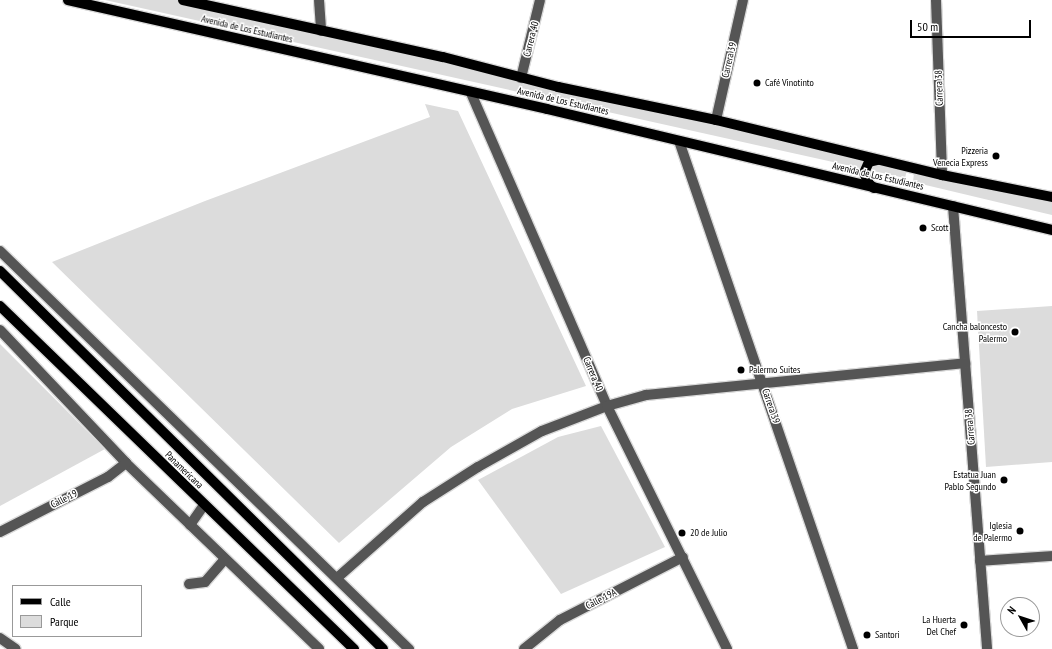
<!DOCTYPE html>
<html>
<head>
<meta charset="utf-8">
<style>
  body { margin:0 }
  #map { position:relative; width:1052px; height:649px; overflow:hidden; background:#fff; font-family:"PT Sans Narrow",sans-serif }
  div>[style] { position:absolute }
  .green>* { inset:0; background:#dcdcdc }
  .roads { filter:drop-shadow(1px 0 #dbdbdb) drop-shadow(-1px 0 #dbdbdb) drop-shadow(0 1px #dbdbdb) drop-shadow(0 -1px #dbdbdb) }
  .minor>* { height:10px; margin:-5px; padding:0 5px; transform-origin:5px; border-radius:5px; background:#555 }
  .major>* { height:10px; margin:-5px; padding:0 5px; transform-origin:5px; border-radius:5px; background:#000 }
  .dots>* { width:11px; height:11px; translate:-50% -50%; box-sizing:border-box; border:2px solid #fff; border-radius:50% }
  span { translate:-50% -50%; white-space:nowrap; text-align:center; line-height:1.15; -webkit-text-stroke:3px #fff; paint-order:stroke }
  .street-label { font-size:10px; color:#000 }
  .poi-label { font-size:10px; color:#000 }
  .left { translate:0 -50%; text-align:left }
  .right { translate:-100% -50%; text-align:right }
  .legend { position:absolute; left:12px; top:585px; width:130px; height:52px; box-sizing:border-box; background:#fff; border:1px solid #999; margin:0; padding:5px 7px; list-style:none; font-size:12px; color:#000 }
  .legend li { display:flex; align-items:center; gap:8px; height:20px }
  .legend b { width:20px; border:1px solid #999 }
  .north { position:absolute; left:1000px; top:597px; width:40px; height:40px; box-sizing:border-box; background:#fff; border:1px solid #999; border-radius:50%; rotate:309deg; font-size:11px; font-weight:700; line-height:16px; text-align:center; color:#000 }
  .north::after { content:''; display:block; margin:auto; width:14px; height:18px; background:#000; clip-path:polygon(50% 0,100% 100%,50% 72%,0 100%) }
  .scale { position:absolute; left:910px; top:20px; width:121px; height:18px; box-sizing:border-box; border:2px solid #000; border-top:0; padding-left:5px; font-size:12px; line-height:14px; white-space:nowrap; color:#000; -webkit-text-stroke:3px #fff; paint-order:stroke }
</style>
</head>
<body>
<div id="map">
  <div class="green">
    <div style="clip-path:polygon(105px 0,177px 0,909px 162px,905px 178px)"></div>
    <div style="clip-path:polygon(425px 104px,458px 111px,586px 386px,512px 409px,451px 447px,339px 543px,52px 262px,205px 201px,430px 117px)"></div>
    <div style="clip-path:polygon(915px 164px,1052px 197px,1052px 215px,913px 182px)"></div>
    <div style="clip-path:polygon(1052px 306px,1052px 462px,986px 467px,977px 311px)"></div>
    <div style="clip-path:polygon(0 344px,105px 449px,0 506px)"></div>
    <div style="clip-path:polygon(601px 426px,665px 547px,561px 594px,478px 480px,558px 437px)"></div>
  </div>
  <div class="roads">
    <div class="minor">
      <div style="left:319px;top:0;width:31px;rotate:86deg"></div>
      <div style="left:936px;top:0;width:175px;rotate:88deg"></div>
      <div style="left:521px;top:78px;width:80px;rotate:-76.3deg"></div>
      <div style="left:471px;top:93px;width:341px;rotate:66.5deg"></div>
      <div style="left:607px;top:406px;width:271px;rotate:63.7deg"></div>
      <div style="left:716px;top:120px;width:123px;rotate:-77.3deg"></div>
      <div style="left:679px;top:141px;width:537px;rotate:71.09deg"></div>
      <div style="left:953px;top:206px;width:444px;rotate:85.6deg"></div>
      <div style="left:0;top:251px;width:571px;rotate:44.22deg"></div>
      <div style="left:0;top:330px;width:183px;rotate:46.5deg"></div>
      <div style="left:126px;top:463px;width:268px;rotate:43.9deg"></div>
      <div style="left:190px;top:525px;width:24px;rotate:-55deg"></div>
      <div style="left:0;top:532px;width:121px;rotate:-27deg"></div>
      <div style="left:108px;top:477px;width:23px;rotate:-38deg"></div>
      <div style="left:980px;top:561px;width:72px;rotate:-4deg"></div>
      <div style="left:337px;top:578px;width:115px;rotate:-41.5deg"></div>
      <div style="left:423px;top:502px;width:65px;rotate:-32.5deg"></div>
      <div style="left:478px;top:467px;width:73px;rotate:-29.4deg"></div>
      <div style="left:542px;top:431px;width:70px;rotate:-21deg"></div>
      <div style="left:607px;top:406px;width:41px;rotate:-15.8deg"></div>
      <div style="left:646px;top:395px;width:321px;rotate:-5.7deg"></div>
      <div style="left:189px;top:584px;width:16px;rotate:-7deg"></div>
      <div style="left:205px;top:582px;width:30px;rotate:-49deg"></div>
      <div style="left:0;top:638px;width:19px;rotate:35deg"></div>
      <div style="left:524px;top:649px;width:46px;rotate:-38.9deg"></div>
      <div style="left:560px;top:620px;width:138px;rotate:-27.1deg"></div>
    </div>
    <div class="major">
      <div style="left:68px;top:0;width:491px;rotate:12.8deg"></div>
      <div style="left:547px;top:109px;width:519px;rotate:13.47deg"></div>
      <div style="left:183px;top:0;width:266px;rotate:12.4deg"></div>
      <div style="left:443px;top:57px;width:119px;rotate:14.6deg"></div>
      <div style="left:558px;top:87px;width:161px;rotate:11.8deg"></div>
      <div style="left:716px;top:120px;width:233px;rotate:13.7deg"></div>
      <div style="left:942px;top:175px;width:112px;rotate:11.3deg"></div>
      <div style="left:874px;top:188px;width:6px;rotate:-141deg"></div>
      <div style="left:869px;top:184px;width:12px;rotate:-114deg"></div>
      <div style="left:864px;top:173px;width:12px;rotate:-66deg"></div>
      <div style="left:869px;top:162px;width:9px;rotate:-13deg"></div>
      <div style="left:0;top:271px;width:538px;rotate:44.62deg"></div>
      <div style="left:0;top:306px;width:493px;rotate:44.1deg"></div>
    </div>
  </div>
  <div class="dots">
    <div style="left:757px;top:83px;background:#000"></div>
    <div style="left:996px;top:156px;background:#000"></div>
    <div style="left:923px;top:228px;background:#000"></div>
    <div style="left:1015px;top:332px;background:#000"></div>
    <div style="left:741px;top:370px;background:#000"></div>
    <div style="left:1004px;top:480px;background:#000"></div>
    <div style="left:1020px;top:531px;background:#000"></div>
    <div style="left:682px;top:533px;background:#000"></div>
    <div style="left:964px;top:625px;background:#000"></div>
    <div style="left:867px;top:635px;background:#000"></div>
  </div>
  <div class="street-label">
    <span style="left:247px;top:29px;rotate:13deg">Avenida de Los Estudiantes</span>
    <span style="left:531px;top:39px;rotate:-76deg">Carrera 40</span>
    <span style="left:729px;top:60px;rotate:-77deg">Carrera 39</span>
    <span style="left:939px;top:88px;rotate:-92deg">Carrera 38</span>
    <span style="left:563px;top:101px;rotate:13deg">Avenida de Los Estudiantes</span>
    <span style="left:878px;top:176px;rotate:13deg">Avenida de Los Estudiantes</span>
    <span style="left:593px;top:374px;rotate:67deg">Carrera 40</span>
    <span style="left:771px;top:406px;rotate:71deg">Carrera 39</span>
    <span style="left:970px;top:427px;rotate:-95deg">Carrera 38</span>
    <span style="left:184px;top:470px;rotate:44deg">Panamericana</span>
    <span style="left:64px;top:499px;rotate:-27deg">Calle 19</span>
    <span style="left:601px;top:599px;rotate:-27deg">Calle 19A</span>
  </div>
  <div class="poi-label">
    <span class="left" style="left:765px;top:83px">Café Vinotinto</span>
    <span class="right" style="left:988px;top:156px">Pizzeria<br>Venecia Express</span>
    <span class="left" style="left:931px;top:228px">Scott</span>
    <span class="right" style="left:1007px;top:332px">Cancha baloncesto<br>Palermo</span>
    <span class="left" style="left:749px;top:370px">Palermo Suites</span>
    <span class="right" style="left:996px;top:480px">Estatua Juan<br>Pablo Segundo</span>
    <span class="right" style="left:1012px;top:531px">Iglesia<br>de Palermo</span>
    <span class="left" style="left:690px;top:533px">20 de Julio</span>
    <span class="right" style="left:956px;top:625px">La Huerta<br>Del Chef</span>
    <span class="left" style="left:875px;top:635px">Santori</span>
  </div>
  <ul class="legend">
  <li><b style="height:5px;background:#000"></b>Calle</li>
  <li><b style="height:11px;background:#dcdcdc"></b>Parque</li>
  </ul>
  <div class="north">N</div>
  <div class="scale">50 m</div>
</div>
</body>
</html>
